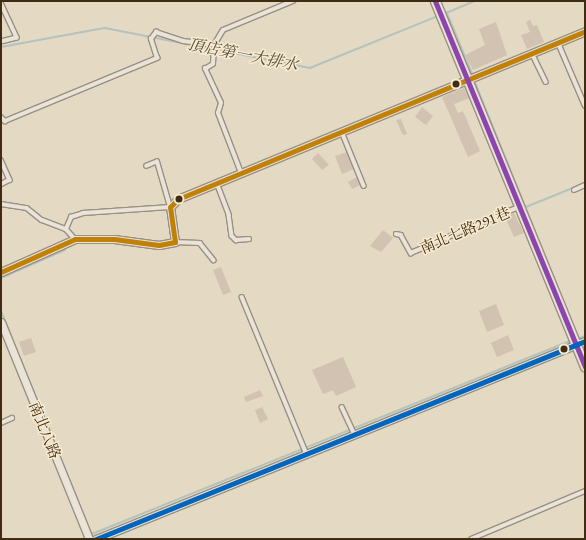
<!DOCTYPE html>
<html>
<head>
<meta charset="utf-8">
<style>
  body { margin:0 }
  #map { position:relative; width:586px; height:540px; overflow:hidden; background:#e4d9c3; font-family:"EB Garamond","Noto Serif TC",serif }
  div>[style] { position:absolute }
  .stream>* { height:1.5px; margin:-0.75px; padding:0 0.75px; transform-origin:0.75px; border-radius:0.75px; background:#b4c3bb }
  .building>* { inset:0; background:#d1c2b1 }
  .roads { filter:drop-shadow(1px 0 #999082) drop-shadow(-1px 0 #999082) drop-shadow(0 1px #999082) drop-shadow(0 -1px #999082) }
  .service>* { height:3.5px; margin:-1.75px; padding:0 1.75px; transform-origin:1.75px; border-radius:1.75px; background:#e9e3d8 }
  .minor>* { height:7px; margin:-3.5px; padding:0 3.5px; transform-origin:3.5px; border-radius:3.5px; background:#e9e3d8 }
  .tertiary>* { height:9px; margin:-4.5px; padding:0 4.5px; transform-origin:4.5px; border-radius:4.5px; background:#e9e3d8 }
  .bus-1>* { height:5px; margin:-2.5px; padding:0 2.5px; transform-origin:2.5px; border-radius:2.5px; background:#c08106 }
  .bus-2>* { height:5px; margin:-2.5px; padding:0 2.5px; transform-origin:2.5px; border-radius:2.5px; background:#8e44ad }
  .bus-3>* { height:5px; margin:-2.5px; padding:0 2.5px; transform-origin:2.5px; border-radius:2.5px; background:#0065bd }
  .dots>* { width:11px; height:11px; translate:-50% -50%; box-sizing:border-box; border:2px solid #f7eacf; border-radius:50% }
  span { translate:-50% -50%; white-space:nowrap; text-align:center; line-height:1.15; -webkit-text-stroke:3px #f7eacf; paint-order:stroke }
  .street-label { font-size:15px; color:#402b13 }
  .water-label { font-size:16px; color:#584f3c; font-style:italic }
  .frame { position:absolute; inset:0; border:2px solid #402b13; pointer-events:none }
</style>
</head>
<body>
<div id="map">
  <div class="stream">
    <div style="left:447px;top:12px;width:68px;rotate:67.6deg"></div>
    <div style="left:444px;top:14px;width:34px;rotate:-23deg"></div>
    <div style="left:1px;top:47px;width:106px;rotate:-10.4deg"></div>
    <div style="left:105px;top:28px;width:209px;rotate:11deg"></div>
    <div style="left:310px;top:68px;width:138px;rotate:-22.1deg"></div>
    <div style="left:474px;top:79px;width:280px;rotate:68deg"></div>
    <div style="left:526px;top:207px;width:64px;rotate:-22.1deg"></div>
    <div style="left:1px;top:278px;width:70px;rotate:-23.6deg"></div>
    <div style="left:1px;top:310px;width:246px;rotate:68deg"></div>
    <div style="left:577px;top:339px;width:9px;rotate:-21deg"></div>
    <div style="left:582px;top:346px;width:9px;rotate:69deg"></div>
    <div style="left:92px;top:534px;width:515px;rotate:-21.99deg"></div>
  </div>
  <div class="building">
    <div style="clip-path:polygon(530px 20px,533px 26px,537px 25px,544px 42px,527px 49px,521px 35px,530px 32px,526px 22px)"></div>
    <div style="clip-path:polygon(496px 22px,507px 55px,473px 70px,465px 55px,485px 45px,479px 29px)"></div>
    <div style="clip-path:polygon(464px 88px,469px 98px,454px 104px,458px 113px,463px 111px,480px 151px,468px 157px,442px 97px)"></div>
    <div style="clip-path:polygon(422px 107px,433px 116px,426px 125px,415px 117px)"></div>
    <div style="clip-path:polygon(401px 119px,407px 134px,403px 135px,396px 120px)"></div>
    <div style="clip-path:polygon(347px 152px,354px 169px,342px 174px,335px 156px)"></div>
    <div style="clip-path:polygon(318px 153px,329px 165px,322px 170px,312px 159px)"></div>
    <div style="clip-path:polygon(357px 177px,360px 185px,352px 189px,348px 182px)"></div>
    <div style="clip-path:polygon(514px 213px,524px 233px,514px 237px,505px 217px)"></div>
    <div style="clip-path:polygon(383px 230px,393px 238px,381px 252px,370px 246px)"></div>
    <div style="clip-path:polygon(221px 267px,231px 292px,223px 295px,213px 270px)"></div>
    <div style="clip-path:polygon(496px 304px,504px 325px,487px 332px,479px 311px)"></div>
    <div style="clip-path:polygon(508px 335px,514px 350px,497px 357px,491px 343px)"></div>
    <div style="clip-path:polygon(31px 338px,36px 352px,24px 356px,19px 342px)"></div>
    <div style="clip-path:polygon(343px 357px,356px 387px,336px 396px,333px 390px,323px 394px,312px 370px)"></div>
    <div style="clip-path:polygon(260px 390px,263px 396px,246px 402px,244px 397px)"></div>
    <div style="clip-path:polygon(262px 407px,268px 419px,260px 423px,255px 410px)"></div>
  </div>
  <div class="roads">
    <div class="service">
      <div style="left:1px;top:3px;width:38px;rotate:65deg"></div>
      <div style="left:17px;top:38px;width:16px;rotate:166deg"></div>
      <div style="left:558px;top:42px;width:69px;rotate:66.8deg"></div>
      <div style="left:532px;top:53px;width:32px;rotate:64deg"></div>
      <div style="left:1px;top:117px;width:6px;rotate:45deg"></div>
      <div style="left:5px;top:121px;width:165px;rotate:-22.5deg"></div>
      <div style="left:157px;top:58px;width:20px;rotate:-108deg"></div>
      <div style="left:151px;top:39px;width:9px;rotate:-54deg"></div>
      <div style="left:156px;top:32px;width:28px;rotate:18deg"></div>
      <div style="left:183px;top:41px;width:31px;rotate:7deg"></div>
      <div style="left:342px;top:132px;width:58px;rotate:67.8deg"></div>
      <div style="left:1px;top:160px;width:22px;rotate:66deg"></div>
      <div style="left:10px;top:180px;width:10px;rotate:151deg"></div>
      <div style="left:241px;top:173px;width:64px;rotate:-111deg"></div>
      <div style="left:218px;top:113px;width:10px;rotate:-73deg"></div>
      <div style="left:221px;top:103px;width:38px;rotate:-115deg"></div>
      <div style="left:205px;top:69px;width:9px;rotate:-32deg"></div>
      <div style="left:213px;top:64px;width:19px;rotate:-87deg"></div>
      <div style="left:214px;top:45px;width:17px;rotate:-59deg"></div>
      <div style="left:223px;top:30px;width:76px;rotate:-22.5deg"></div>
      <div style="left:217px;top:183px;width:34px;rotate:69deg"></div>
      <div style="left:229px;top:215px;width:21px;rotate:82deg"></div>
      <div style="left:232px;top:236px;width:6px;rotate:45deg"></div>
      <div style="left:236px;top:240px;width:13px;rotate:-4deg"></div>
      <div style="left:574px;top:190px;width:12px;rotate:-24deg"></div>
      <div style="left:1px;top:204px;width:26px;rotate:9deg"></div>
      <div style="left:27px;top:208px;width:19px;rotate:39deg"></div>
      <div style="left:42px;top:220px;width:26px;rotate:21deg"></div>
      <div style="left:66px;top:229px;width:13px;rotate:48deg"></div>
      <div style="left:66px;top:229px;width:13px;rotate:-67deg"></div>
      <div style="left:71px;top:217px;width:13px;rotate:-18deg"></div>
      <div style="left:83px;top:213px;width:87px;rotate:-3.9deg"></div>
      <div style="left:170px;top:207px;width:47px;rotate:-106.1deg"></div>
      <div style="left:157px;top:162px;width:11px;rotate:158deg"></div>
      <div style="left:396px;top:234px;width:5px;rotate:11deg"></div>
      <div style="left:401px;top:235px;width:21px;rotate:61deg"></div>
      <div style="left:411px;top:253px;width:117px;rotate:-23.1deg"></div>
      <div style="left:175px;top:242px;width:25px;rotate:2deg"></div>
      <div style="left:200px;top:243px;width:22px;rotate:51deg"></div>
      <div style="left:242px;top:297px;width:168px;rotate:67.6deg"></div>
      <div style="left:342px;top:407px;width:29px;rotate:65deg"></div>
      <div style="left:1px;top:423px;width:12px;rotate:-24deg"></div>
      <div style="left:471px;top:539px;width:124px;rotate:-22.8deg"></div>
    </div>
    <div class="minor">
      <div style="left:1px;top:272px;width:81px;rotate:-24deg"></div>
      <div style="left:75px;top:239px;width:39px"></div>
      <div style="left:114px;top:239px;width:45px;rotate:7.6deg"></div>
      <div style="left:159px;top:245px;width:16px;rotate:-11deg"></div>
      <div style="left:175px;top:242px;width:35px;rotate:-98deg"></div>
      <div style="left:170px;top:207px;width:11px;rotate:-45deg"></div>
      <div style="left:178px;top:199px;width:440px;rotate:-22.4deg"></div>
      <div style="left:1px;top:322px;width:234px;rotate:67.9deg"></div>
      <div style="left:96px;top:539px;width:528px;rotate:-22.04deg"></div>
    </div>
    <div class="tertiary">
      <div style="left:435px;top:1px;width:395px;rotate:67.7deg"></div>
    </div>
  </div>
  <div class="bus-1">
    <div style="left:1px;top:272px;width:81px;rotate:-24deg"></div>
    <div style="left:75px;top:239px;width:39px"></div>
    <div style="left:114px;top:239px;width:45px;rotate:7.6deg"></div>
    <div style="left:159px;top:245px;width:16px;rotate:-11deg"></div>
    <div style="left:175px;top:242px;width:35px;rotate:-98deg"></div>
    <div style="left:170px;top:207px;width:11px;rotate:-45deg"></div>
    <div style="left:178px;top:199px;width:440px;rotate:-22.4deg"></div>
  </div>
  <div class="bus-2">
    <div style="left:435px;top:1px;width:395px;rotate:67.7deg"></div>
  </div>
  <div class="bus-3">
    <div style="left:96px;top:539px;width:528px;rotate:-22.04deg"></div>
  </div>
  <div class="dots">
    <div style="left:456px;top:84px;background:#402b13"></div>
    <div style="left:179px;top:199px;background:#402b13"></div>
    <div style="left:564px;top:349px;background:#402b13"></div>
  </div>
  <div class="street-label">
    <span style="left:465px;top:230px;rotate:-23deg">南北七路291巷</span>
    <span style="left:45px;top:430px;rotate:68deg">南北八路</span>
  </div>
  <div class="water-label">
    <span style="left:243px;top:55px;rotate:11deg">頂店第一大排水</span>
  </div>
  <div class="frame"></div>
</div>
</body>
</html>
